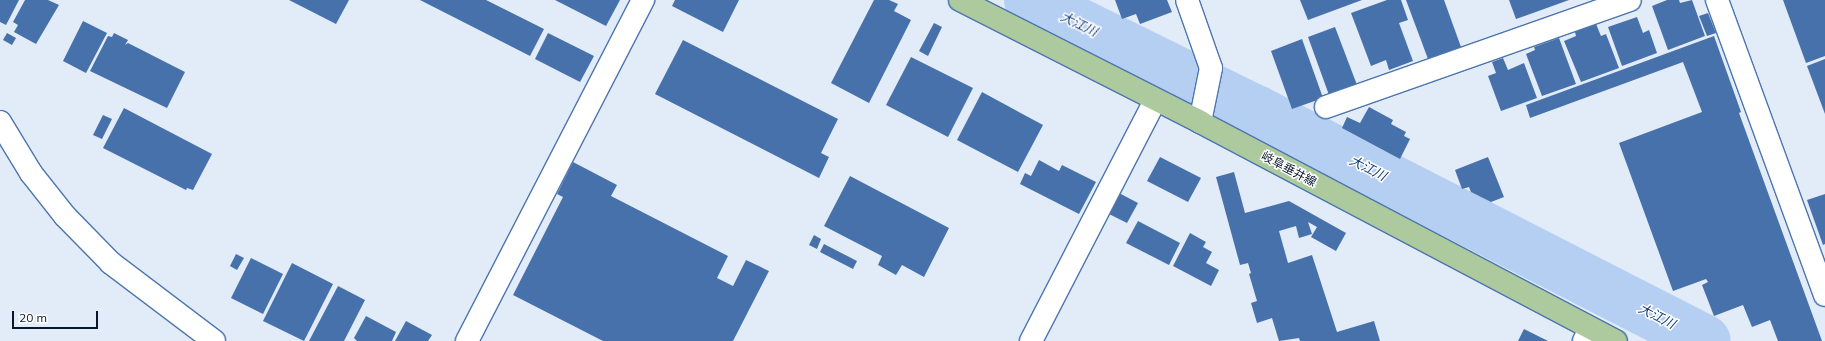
<!DOCTYPE html>
<html>
<head>
<meta charset="utf-8">
<style>
  body { margin:0 }
  #map { position:relative; width:1825px; height:341px; overflow:hidden; background:#e2ebf8; font-family:Mulish,"Noto Sans JP",sans-serif }
  div>[style] { position:absolute }
  .river>* { height:52px; margin:-26px; padding:0 26px; transform-origin:26px; border-radius:26px; background:#b5cff3 }
  .building>* { inset:0; background:#4771aa }
  .roads { filter:drop-shadow(1px 0 #4c76af) drop-shadow(-1px 0 #4c76af) drop-shadow(0 1px #4c76af) drop-shadow(0 -1px #4c76af) }
  .minor>* { height:22px; margin:-11px; padding:0 11px; transform-origin:11px; border-radius:11px; background:#fff }
  .primary>* { height:22px; margin:-11px; padding:0 11px; transform-origin:11px; border-radius:11px; background:#acca9e }
  span { translate:-50% -50%; white-space:nowrap; text-align:center; line-height:1.15; -webkit-text-stroke:3px #fff; paint-order:stroke }
  .street-label { font-size:12px; color:#07172e }
  .water-label { font-size:13px; color:#153f76; font-style:italic }
  .scale { position:absolute; left:12px; top:311px; width:86px; height:18px; box-sizing:border-box; border:2px solid #07172e; border-top:0; padding-left:5px; font-size:12px; line-height:14px; white-space:nowrap; color:#07172e; -webkit-text-stroke:3px #fff; paint-order:stroke }
</style>
</head>
<body>
<div id="map">
  <div class="river">
    <div style="left:1030px;top:0;width:252px;rotate:26.2deg"></div>
    <div style="left:1256px;top:111px;width:504px;rotate:27.12deg"></div>
  </div>
  <div class="building">
    <div style="clip-path:polygon(0 0,19px 0,6px 25px,0 22px)"></div>
    <div style="clip-path:polygon(25px 0,48px 0,59px 5px,36px 44px,14px 32px,18px 25px,13px 22px)"></div>
    <div style="clip-path:polygon(289px 0,349px 0,336px 24px)"></div>
    <div style="clip-path:polygon(420px 0,486px 0,544px 29px,530px 56px)"></div>
    <div style="clip-path:polygon(555px 0,620px 0,606px 26px)"></div>
    <div style="clip-path:polygon(675px 0,739px 0,723px 32px,672px 6px)"></div>
    <div style="clip-path:polygon(874px 0,889px 0,898px 4px,894px 11px,911px 20px,869px 103px,831px 83px)"></div>
    <div style="clip-path:polygon(1115px 0,1167px 0,1172px 12px,1140px 24px,1136px 14px,1122px 19px)"></div>
    <div style="clip-path:polygon(1300px 0,1362px 0,1308px 20px)"></div>
    <div style="clip-path:polygon(1387px 0,1401px 0,1408px 20px,1399px 23px,1413px 61px,1389px 70px,1386px 60px,1371px 66px,1351px 13px)"></div>
    <div style="clip-path:polygon(1406px 0,1444px 0,1461px 47px,1428px 59px)"></div>
    <div style="clip-path:polygon(1509px 0,1569px 0,1516px 19px)"></div>
    <div style="clip-path:polygon(1667px 0,1679px 0,1680px 3px,1692px 0,1705px 36px,1668px 50px,1652px 6px)"></div>
    <div style="clip-path:polygon(1783px 0,1825px 0,1825px 56px,1806px 63px)"></div>
    <div style="clip-path:polygon(1708px 13px,1716px 33px,1707px 36px,1699px 16px)"></div>
    <div style="clip-path:polygon(1637px 17px,1643px 33px,1649px 30px,1657px 53px,1622px 66px,1608px 27px)"></div>
    <div style="clip-path:polygon(83px 21px,107px 33px,86px 73px,63px 61px)"></div>
    <div style="clip-path:polygon(934px 23px,942px 27px,928px 56px,919px 51px)"></div>
    <div style="clip-path:polygon(1596px 24px,1601px 36px,1606px 34px,1619px 68px,1581px 82px,1564px 41px,1576px 36px,1575px 32px)"></div>
    <div style="clip-path:polygon(1335px 27px,1357px 85px,1329px 95px,1308px 37px)"></div>
    <div style="clip-path:polygon(7px 33px,16px 38px,12px 45px,3px 40px)"></div>
    <div style="clip-path:polygon(114px 33px,128px 40px,125px 45px,128px 43px,185px 72px,167px 108px,90px 71px,108px 36px,112px 37px)"></div>
    <div style="clip-path:polygon(548px 33px,594px 56px,580px 82px,535px 59px)"></div>
    <div style="clip-path:polygon(1714px 36px,1741px 112px,1739px 113px,1822px 341px,1778px 341px,1770px 320px,1752px 327px,1743px 305px,1714px 316px,1702px 285px,1708px 282px,1706px 279px,1673px 291px,1619px 143px,1702px 112px,1683px 62px,1530px 118px,1526px 105px)"></div>
    <div style="clip-path:polygon(1559px 38px,1576px 84px,1542px 96px,1526px 54px,1535px 50px,1534px 47px)"></div>
    <div style="clip-path:polygon(1302px 39px,1323px 98px,1292px 109px,1271px 51px)"></div>
    <div style="clip-path:polygon(683px 40px,838px 119px,821px 153px,829px 157px,819px 178px,655px 94px)"></div>
    <div style="clip-path:polygon(911px 57px,973px 88px,948px 137px,886px 105px)"></div>
    <div style="clip-path:polygon(1503px 58px,1508px 70px,1524px 63px,1537px 98px,1501px 111px,1488px 76px,1496px 73px,1492px 62px)"></div>
    <div style="clip-path:polygon(1825px 59px,1825px 114px,1807px 66px)"></div>
    <div style="clip-path:polygon(982px 92px,1043px 125px,1018px 172px,957px 140px)"></div>
    <div style="clip-path:polygon(1369px 107px,1393px 120px,1391px 124px,1406px 132px,1404px 136px,1410px 139px,1400px 159px,1342px 128px,1347px 117px,1360px 123px)"></div>
    <div style="clip-path:polygon(124px 108px,212px 154px,193px 190px,187px 188px,186px 190px,103px 148px)"></div>
    <div style="clip-path:polygon(103px 115px,112px 119px,102px 139px,93px 135px)"></div>
    <div style="clip-path:polygon(1160px 157px,1201px 178px,1188px 202px,1147px 181px)"></div>
    <div style="clip-path:polygon(1488px 157px,1504px 197px,1491px 202px,1471px 192px,1469px 187px,1462px 189px,1455px 170px)"></div>
    <div style="clip-path:polygon(1039px 160px,1059px 171px,1062px 165px,1096px 182px,1079px 214px,1020px 184px,1025px 173px,1031px 176px)"></div>
    <div style="clip-path:polygon(573px 162px,617px 185px,611px 196px,728px 256px,717px 278px,733px 286px,746px 260px,769px 271px,733px 341px,603px 341px,513px 295px,563px 197px,557px 194px)"></div>
    <div style="clip-path:polygon(1234px 172px,1245px 213px,1289px 201px,1346px 233px,1336px 251px,1311px 237px,1317px 227px,1308px 222px,1312px 234px,1299px 238px,1296px 226px,1279px 231px,1288px 263px,1312px 255px,1337px 332px,1374px 321px,1380px 341px,1300px 341px,1299px 338px,1279px 341px,1272px 318px,1257px 323px,1251px 303px,1257px 301px,1249px 274px,1251px 273px,1248px 263px,1240px 265px,1216px 177px)"></div>
    <div style="clip-path:polygon(850px 176px,949px 228px,924px 277px,902px 265px,896px 275px,878px 265px,882px 256px,824px 226px)"></div>
    <div style="clip-path:polygon(1119px 193px,1138px 203px,1127px 223px,1109px 214px)"></div>
    <div style="clip-path:polygon(1825px 194px,1825px 244px,1823px 245px,1807px 200px)"></div>
    <div style="clip-path:polygon(1138px 221px,1180px 243px,1169px 265px,1126px 243px)"></div>
    <div style="clip-path:polygon(1190px 233px,1206px 242px,1203px 247px,1212px 252px,1206px 263px,1219px 270px,1211px 286px,1173px 266px)"></div>
    <div style="clip-path:polygon(814px 235px,821px 239px,817px 249px,809px 245px)"></div>
    <div style="clip-path:polygon(824px 244px,857px 261px,853px 269px,820px 252px)"></div>
    <div style="clip-path:polygon(236px 254px,244px 258px,237px 270px,230px 266px)"></div>
    <div style="clip-path:polygon(251px 258px,283px 274px,263px 314px,231px 298px)"></div>
    <div style="clip-path:polygon(292px 263px,333px 284px,304px 341px,263px 321px)"></div>
    <div style="clip-path:polygon(338px 286px,365px 300px,344px 341px,309px 341px)"></div>
    <div style="clip-path:polygon(366px 316px,396px 332px,392px 341px,357px 341px,354px 338px)"></div>
    <div style="clip-path:polygon(406px 321px,432px 335px,428px 341px,395px 341px)"></div>
    <div style="clip-path:polygon(1524px 329px,1548px 341px,1518px 341px)"></div>
  </div>
  <div class="roads">
    <div class="minor">
      <div style="left:1187px;top:0;width:72px;rotate:70.6deg"></div>
      <div style="left:1211px;top:68px;width:55px;rotate:101.5deg"></div>
      <div style="left:1717px;top:0;width:314px;rotate:69.9deg"></div>
      <div style="left:1326px;top:107px;width:322px;rotate:-19.4deg"></div>
      <div style="left:0;top:122px;width:60px;rotate:58.7deg"></div>
      <div style="left:31px;top:173px;width:55px;rotate:51.7deg"></div>
      <div style="left:65px;top:216px;width:66px;rotate:45.6deg"></div>
      <div style="left:111px;top:263px;width:129px;rotate:37.1deg"></div>
      <div style="left:467px;top:341px;width:384px;rotate:-62.7deg"></div>
      <div style="left:1031px;top:341px;width:270px;rotate:-62.7deg"></div>
      <div style="left:1584px;top:341px;width:14px;rotate:-65deg"></div>
    </div>
    <div class="primary">
      <div style="left:960px;top:0;width:269px;rotate:26.9deg"></div>
      <div style="left:1200px;top:122px;width:470px;rotate:27.8deg"></div>
    </div>
  </div>
  <div class="street-label">
    <span style="left:1289px;top:169px;rotate:28deg">岐阜垂井線</span>
  </div>
  <div class="water-label">
    <span style="left:1079px;top:24px;rotate:26deg">大江川</span>
    <span style="left:1368px;top:168px;rotate:27deg">大江川</span>
    <span style="left:1657px;top:316px;rotate:27deg">大江川</span>
  </div>
  <div class="scale">20 m</div>
</div>
</body>
</html>
